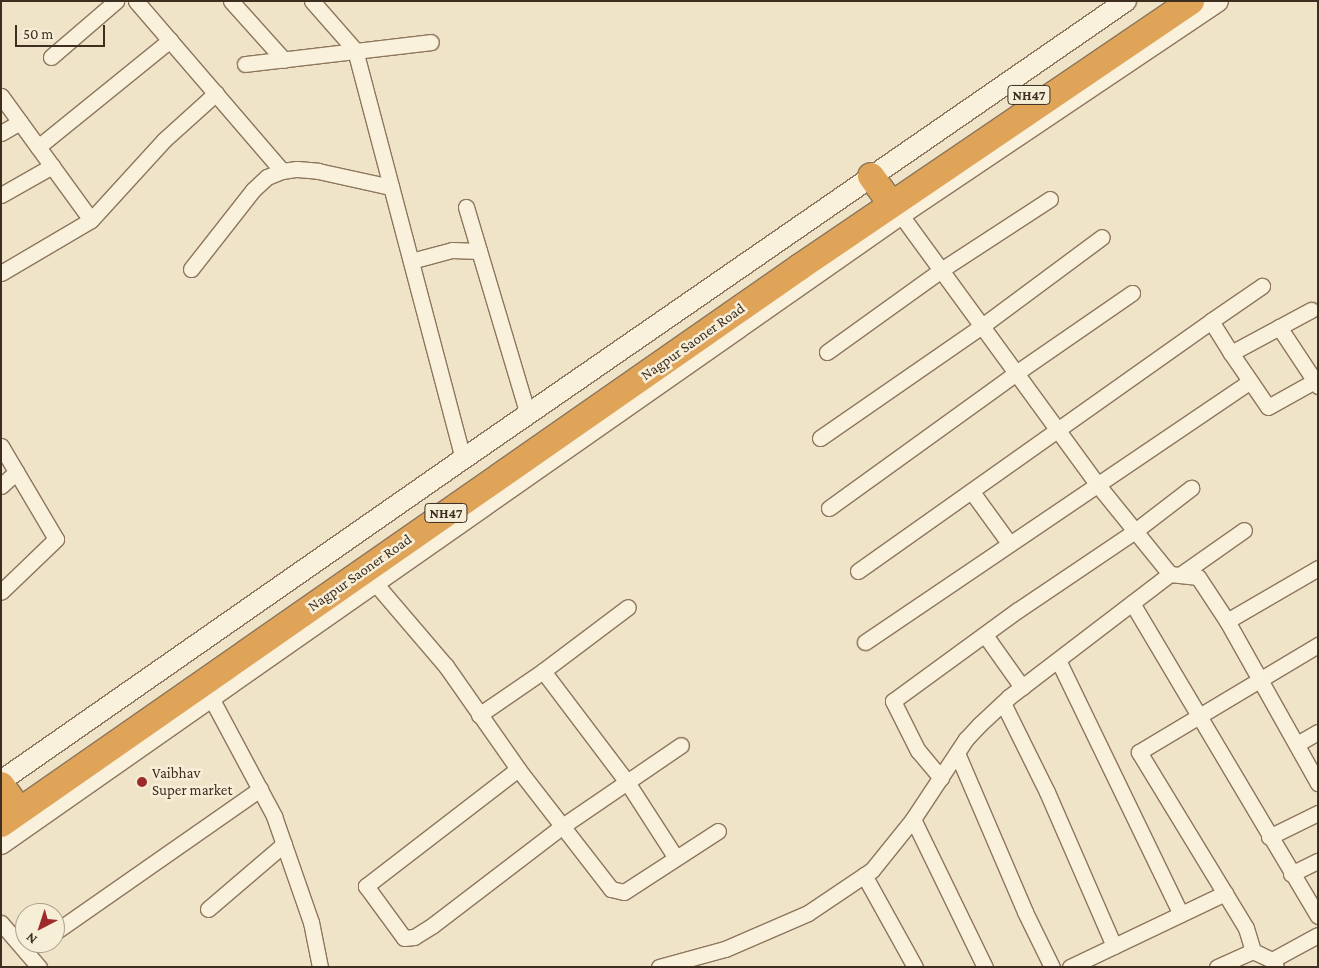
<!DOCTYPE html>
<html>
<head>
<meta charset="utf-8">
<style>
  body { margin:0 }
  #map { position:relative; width:1319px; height:968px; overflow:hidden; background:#f0e4c8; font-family:"Crimson Pro",serif }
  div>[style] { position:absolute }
  .roads { filter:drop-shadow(1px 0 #8d765c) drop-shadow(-1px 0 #8d765c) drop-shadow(0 1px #8d765c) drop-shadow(0 -1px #8d765c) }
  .street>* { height:15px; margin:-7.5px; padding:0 7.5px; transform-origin:7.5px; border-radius:7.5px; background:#faf1dc }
  .secondary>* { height:20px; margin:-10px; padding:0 10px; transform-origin:10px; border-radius:10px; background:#faf1dc }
  .highway>* { height:26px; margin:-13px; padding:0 13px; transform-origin:13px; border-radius:13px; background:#e0a458 }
  .dots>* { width:14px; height:14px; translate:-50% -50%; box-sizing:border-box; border:2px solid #f7eed8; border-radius:50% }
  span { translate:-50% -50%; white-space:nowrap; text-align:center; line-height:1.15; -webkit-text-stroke:5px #f7eed8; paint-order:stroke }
  .shield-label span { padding:1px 4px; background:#f7eed8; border:1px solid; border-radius:4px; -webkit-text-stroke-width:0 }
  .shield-label { font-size:14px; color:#3d2e20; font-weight:700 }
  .street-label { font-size:15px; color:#3d2e20 }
  .poi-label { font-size:15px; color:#3d2e20 }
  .left { translate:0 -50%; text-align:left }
  .frame { position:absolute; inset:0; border:2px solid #3d2e20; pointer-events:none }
  .north { position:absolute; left:15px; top:903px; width:50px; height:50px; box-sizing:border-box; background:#f7eed8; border:1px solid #ada18e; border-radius:50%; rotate:220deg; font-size:14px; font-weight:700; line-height:20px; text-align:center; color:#3d2e20 }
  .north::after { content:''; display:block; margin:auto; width:18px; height:22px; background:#9e2a2b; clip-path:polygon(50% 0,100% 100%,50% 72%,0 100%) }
  .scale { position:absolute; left:15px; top:25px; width:90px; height:22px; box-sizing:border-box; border:2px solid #3d2e20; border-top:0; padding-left:6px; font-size:15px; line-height:18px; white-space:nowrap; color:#3d2e20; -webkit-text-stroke:4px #f7eed8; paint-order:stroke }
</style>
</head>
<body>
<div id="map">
  <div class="roads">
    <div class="street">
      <div style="left:136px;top:1px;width:224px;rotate:49.3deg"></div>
      <div style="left:231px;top:1px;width:79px;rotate:48.1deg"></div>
      <div style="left:312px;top:1px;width:65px;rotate:48.7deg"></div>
      <div style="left:355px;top:50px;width:423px;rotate:75.2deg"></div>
      <div style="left:51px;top:57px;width:86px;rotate:-40.7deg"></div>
      <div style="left:245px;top:64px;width:187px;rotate:-6.7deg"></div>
      <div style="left:1px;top:96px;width:153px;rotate:54deg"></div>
      <div style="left:1px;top:133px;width:22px;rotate:-30deg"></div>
      <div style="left:38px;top:147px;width:170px;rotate:-39deg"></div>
      <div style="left:1px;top:195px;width:59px;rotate:-29.6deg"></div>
      <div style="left:466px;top:207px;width:217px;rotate:73.4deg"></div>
      <div style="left:895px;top:207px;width:343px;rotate:53.9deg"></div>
      <div style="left:1097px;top:484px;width:116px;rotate:51deg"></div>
      <div style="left:1170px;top:574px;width:28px;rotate:6deg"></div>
      <div style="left:1198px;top:577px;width:53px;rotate:56.6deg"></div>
      <div style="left:1227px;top:621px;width:186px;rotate:60.7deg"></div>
      <div style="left:411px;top:261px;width:42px;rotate:-15deg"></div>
      <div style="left:452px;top:250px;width:27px;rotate:2deg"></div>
      <div style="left:191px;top:269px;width:100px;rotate:-51.9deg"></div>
      <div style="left:253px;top:190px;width:19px;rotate:-43deg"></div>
      <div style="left:267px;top:177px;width:16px;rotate:-22deg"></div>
      <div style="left:282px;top:171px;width:15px;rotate:-8deg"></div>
      <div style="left:297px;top:169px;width:21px;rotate:5deg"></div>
      <div style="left:318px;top:171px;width:75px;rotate:12.4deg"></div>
      <div style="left:1px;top:273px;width:104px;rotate:-30.5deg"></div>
      <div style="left:91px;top:220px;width:108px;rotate:-47.6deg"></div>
      <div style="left:164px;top:140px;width:70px;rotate:-42.1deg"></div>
      <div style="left:1211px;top:321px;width:62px;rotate:-34.5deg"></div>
      <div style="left:1279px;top:327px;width:71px;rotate:56.5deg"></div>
      <div style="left:827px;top:352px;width:140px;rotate:-35.7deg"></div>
      <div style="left:941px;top:270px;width:130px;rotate:-33.1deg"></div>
      <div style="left:1231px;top:353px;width:65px;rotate:55.6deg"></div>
      <div style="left:1268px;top:407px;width:57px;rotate:-29.2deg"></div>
      <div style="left:820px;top:438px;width:197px;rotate:-34.7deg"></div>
      <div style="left:982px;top:326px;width:149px;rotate:-36.6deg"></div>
      <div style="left:1px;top:446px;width:108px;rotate:59.4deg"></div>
      <div style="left:56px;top:539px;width:76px;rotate:136.1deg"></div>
      <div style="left:1px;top:486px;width:21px;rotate:-43deg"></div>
      <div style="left:972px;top:492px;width:63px;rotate:54deg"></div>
      <div style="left:829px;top:508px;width:231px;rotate:-35.8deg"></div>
      <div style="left:1016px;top:373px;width:141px;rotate:-34.6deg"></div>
      <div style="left:858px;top:571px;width:433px;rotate:-35.3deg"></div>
      <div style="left:1211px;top:321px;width:38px;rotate:58deg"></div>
      <div style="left:1231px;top:353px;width:91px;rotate:-28.3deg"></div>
      <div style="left:1180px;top:575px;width:78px;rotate:-35.1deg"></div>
      <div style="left:375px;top:583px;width:109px;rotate:49.5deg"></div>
      <div style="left:446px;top:666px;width:126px;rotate:55deg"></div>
      <div style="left:518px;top:769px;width:152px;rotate:52.2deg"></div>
      <div style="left:611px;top:889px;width:13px;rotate:13deg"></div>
      <div style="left:624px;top:892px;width:112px;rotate:-33deg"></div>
      <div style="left:1132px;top:603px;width:364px;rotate:59.3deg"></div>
      <div style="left:1227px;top:621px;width:105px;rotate:-30.2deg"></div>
      <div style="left:985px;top:635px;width:64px;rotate:54.6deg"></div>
      <div style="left:865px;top:642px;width:465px;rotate:-34.1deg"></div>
      <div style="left:1058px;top:660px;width:282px;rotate:64.2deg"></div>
      <div style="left:543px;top:671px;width:139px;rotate:52.9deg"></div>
      <div style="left:627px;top:782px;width:90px;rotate:57.2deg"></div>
      <div style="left:210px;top:696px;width:136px;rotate:61.9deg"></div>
      <div style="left:274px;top:816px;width:112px;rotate:70.8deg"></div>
      <div style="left:311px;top:922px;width:46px;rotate:78.7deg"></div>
      <div style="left:1003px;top:703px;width:99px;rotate:63.7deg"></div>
      <div style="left:1047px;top:792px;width:168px;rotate:66.5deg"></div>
      <div style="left:479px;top:715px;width:78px;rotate:-34.5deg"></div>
      <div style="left:543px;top:671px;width:106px;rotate:-37deg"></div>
      <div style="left:1297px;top:744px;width:24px;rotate:-30deg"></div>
      <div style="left:957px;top:753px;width:173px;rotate:66.8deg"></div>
      <div style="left:1025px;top:912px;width:61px;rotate:63.9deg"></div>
      <div style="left:518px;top:769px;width:192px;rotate:142.4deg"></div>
      <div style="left:366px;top:886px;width:64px;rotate:53.8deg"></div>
      <div style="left:404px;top:938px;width:10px;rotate:-6deg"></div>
      <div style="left:414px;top:937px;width:22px;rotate:-32deg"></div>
      <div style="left:433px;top:925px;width:161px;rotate:-37.4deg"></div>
      <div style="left:561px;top:827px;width:145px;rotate:-34.3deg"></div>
      <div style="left:941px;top:778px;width:35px;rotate:-130deg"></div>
      <div style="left:918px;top:751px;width:56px;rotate:-116.6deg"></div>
      <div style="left:893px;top:701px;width:155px;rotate:-36.1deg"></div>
      <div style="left:1018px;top:610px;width:141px;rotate:-34deg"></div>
      <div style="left:1135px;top:531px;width:71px;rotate:-37.5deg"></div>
      <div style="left:913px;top:819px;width:165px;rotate:64.1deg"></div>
      <div style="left:1269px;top:837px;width:55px;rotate:-26.1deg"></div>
      <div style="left:1291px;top:874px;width:30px;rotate:-26deg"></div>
      <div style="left:864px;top:875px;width:105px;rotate:61deg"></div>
      <div style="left:208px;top:909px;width:100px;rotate:-40.5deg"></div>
      <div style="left:1px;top:923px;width:58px;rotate:49.2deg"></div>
      <div style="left:55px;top:932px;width:250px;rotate:-34.9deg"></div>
      <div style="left:1272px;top:960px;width:52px;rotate:-28.5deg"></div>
      <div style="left:659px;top:967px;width:68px;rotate:-15.3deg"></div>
      <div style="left:725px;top:949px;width:90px;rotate:-23.4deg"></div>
      <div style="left:808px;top:913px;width:77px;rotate:-33.9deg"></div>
      <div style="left:872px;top:870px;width:65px;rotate:-51.2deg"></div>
      <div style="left:913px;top:819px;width:96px;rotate:-56.5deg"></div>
      <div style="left:966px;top:739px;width:19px;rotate:-47deg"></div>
      <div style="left:979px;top:725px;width:41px;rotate:-43deg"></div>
      <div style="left:1009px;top:697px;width:203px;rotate:-37.4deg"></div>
      <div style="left:1070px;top:967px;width:172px;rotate:-25.5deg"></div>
      <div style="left:1217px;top:967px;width:39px;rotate:-24deg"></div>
      <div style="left:1276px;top:967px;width:8px;rotate:-120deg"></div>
      <div style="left:1272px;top:960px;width:21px;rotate:-155deg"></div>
      <div style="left:1253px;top:951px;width:24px;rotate:-107deg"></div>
      <div style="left:1246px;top:928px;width:206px;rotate:-121.3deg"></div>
      <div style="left:1139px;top:752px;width:209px;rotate:-30.9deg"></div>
    </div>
    <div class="secondary">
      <div style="left:1px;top:781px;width:563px;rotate:-34.88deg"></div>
      <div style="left:463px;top:459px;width:806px;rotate:-34.64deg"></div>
      <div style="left:1px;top:844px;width:1097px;rotate:-34.98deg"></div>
      <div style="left:900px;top:215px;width:383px;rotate:-33.9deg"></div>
    </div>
    <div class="highway">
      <div style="left:871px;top:176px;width:24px;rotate:54deg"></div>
      <div style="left:1px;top:785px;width:17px;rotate:54deg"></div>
      <div style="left:1px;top:824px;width:974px;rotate:-34.88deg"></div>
      <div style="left:800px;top:267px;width:473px;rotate:-34.2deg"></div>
    </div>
  </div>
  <div class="dots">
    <div style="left:142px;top:782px;background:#9e2a2b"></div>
  </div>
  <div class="shield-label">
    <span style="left:1029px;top:95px">NH47</span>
    <span style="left:446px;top:513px">NH47</span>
  </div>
  <div class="street-label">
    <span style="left:693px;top:342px;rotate:-35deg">Nagpur Saoner Road</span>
    <span style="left:360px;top:573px;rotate:-35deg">Nagpur Saoner Road</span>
  </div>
  <div class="poi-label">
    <span class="left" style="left:152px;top:782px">Vaibhav<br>Super market</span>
  </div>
  <div class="frame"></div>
  <div class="north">N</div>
  <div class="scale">50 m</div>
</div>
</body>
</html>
